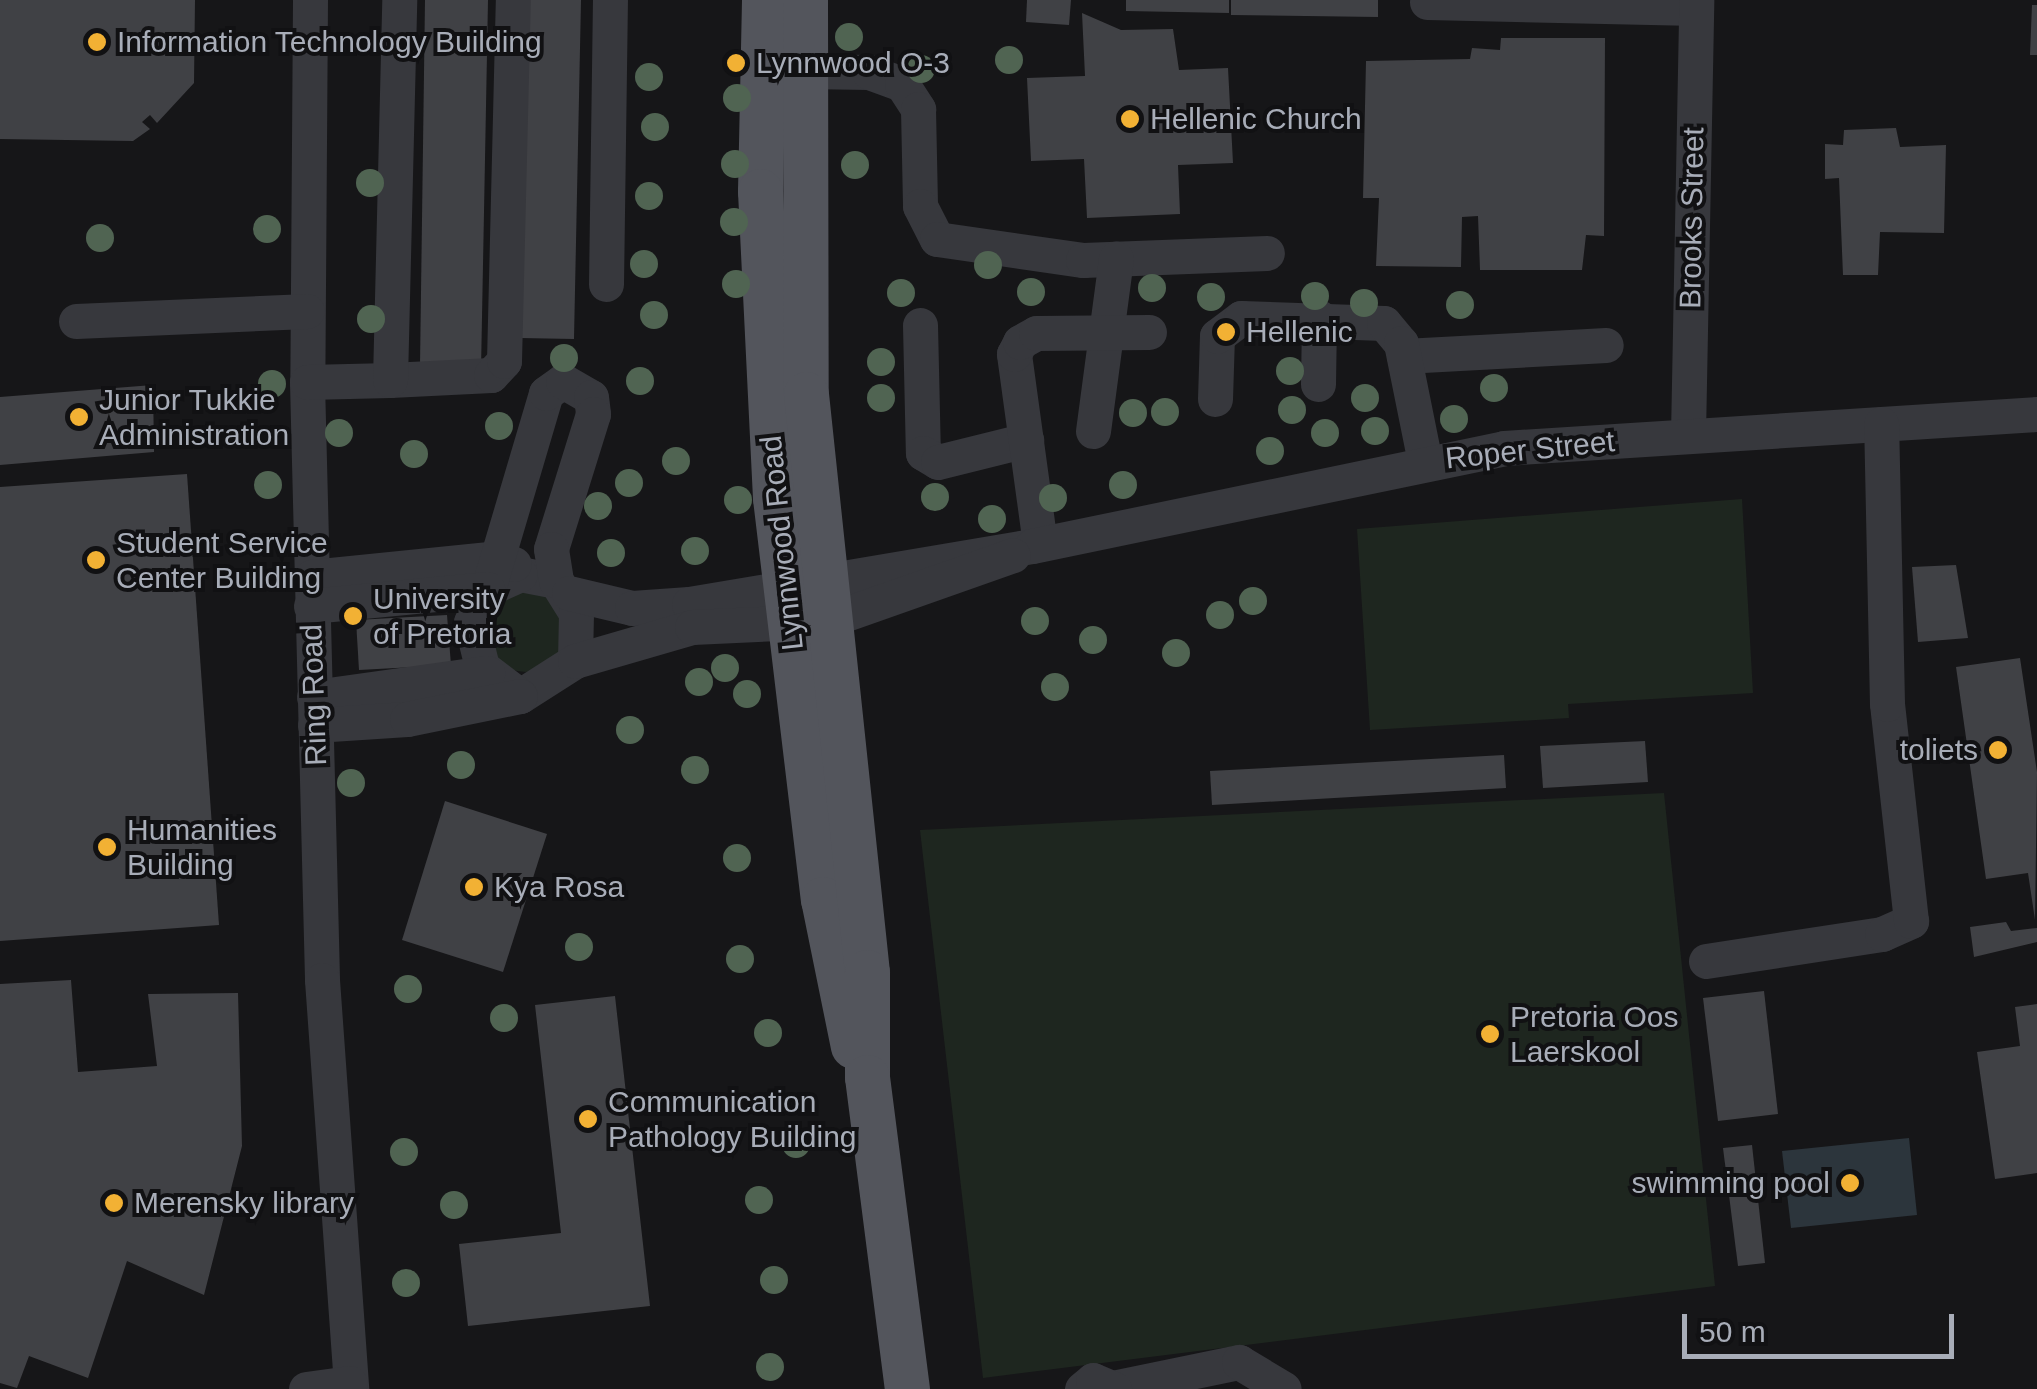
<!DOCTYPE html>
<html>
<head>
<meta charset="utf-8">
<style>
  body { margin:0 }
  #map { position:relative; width:2037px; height:1389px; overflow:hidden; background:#161618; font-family:Helvetica,sans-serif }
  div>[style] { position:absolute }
  .green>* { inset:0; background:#1e261f }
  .round { border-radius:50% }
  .water>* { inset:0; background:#2c353c }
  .building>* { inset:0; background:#404145 }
  .minor>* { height:35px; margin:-17.5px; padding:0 17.5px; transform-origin:17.5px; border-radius:17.5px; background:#37383d }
  .major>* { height:45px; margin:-22.5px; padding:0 22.5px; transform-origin:22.5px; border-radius:22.5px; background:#53555c }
  .trees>* { width:28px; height:28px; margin:-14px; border-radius:50%; background:#506452 }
  .dots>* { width:28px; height:28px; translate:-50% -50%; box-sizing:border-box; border:5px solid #111113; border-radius:50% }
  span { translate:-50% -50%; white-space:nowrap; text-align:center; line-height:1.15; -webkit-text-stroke:8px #111113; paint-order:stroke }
  .poi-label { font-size:30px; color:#a8adb8 }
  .left { translate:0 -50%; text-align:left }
  .right { translate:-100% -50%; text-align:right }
  .street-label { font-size:30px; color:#a8adb8 }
  .scale { position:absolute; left:1682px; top:1314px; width:272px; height:45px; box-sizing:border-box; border:5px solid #a8adb8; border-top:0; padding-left:12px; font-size:30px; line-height:35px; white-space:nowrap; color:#a8adb8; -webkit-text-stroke:8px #111113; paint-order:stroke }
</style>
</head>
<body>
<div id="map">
  <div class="green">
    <div style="clip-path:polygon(1742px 499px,1753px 693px,1568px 704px,1569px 718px,1370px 730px,1357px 529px)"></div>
    <div class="round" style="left:486px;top:592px;width:80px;height:80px"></div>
    <div style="clip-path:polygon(1664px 793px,1715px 1286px,983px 1378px,920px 830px)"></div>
  </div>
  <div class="water">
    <div style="clip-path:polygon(1909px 1138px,1917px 1215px,1791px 1228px,1782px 1151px)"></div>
  </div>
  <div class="building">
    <div style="clip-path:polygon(0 0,195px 0,194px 83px,157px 123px,150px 115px,142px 122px,150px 129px,133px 141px,0 139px)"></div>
    <div style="clip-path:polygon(425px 0,488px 0,481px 370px,420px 366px)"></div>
    <div style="clip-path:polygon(528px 0,581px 0,574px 339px,520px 338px)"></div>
    <div style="clip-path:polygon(1027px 0,1071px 0,1069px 25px,1026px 22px)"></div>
    <div style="clip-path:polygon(1126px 0,1229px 0,1229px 13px,1126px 11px)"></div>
    <div style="clip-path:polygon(1231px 0,1378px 0,1378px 17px,1231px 15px)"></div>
    <div style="clip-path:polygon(2032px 5px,2037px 5px,2037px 55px,2030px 55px)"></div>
    <div style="clip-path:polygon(1082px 13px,1121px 30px,1173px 29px,1179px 70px,1228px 68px,1233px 163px,1178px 165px,1180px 214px,1087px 218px,1084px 159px,1031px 161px,1027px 78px,1085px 76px)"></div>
    <div style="clip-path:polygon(1501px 38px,1605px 38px,1604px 236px,1586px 235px,1582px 270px,1480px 270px,1478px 216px,1462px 217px,1461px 267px,1376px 266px,1379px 198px,1363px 198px,1366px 61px,1470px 59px,1472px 48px,1500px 50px)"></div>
    <div style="clip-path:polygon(1896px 128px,1900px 147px,1946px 145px,1944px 233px,1880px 232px,1878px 275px,1843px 275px,1839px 178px,1825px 179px,1825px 144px,1843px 145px,1844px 130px)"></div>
    <div style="clip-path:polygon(153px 385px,154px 452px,0 465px,0 397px)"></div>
    <div style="clip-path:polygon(187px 474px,219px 925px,0 941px,0 487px)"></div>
    <div style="clip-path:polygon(1956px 565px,1968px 638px,1918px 642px,1912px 567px)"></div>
    <div style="clip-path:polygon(447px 615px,451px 665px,359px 670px,356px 620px)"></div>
    <div style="clip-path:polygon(2020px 658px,2037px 772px,2035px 920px,2028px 873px,1986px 879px,1956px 667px)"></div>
    <div style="clip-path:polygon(1645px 741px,1648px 782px,1543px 788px,1540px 746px)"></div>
    <div style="clip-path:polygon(1504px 755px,1506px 788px,1212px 805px,1210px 771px)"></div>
    <div style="clip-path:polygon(445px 801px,547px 834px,503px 972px,402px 940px)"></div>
    <div style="clip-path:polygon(2006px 922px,2011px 931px,2037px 928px,2037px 942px,1974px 957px,1970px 927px)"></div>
    <div style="clip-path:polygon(71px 980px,78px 1072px,157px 1066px,148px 994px,238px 993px,242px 1146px,204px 1295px,127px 1261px,88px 1378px,29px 1356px,17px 1388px,0 1383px,0 984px)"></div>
    <div style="clip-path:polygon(1764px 991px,1778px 1114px,1718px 1121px,1703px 998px)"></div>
    <div style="clip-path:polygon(615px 996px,650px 1306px,468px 1326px,459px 1244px,561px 1233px,535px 1005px)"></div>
    <div style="clip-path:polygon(2037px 1004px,2037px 1173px,1995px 1179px,1977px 1052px,2020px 1046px,2015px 1007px)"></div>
    <div style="clip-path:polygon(1752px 1145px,1765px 1263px,1738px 1266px,1723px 1148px)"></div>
  </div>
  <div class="minor">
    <div style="left:310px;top:0;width:382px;rotate:90.4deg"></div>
    <div style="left:307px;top:382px;width:598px;rotate:88.56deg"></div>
    <div style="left:322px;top:980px;width:410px;rotate:85.9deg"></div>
    <div style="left:1427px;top:2px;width:269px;rotate:1.3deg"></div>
    <div style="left:804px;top:71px;width:65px;rotate:0.9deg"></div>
    <div style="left:869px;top:72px;width:35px;rotate:20deg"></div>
    <div style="left:902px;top:84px;width:30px;rotate:57deg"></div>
    <div style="left:918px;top:109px;width:97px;rotate:88.8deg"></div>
    <div style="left:920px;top:206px;width:37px;rotate:63deg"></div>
    <div style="left:937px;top:239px;width:148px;rotate:8.2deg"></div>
    <div style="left:1083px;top:260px;width:184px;rotate:-2.2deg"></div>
    <div style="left:606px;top:284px;width:284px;rotate:-89.2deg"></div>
    <div style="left:76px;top:321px;width:231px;rotate:-2.5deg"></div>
    <div style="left:920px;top:325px;width:128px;rotate:88.7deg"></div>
    <div style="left:923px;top:453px;width:17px;rotate:31deg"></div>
    <div style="left:938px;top:462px;width:91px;rotate:-14deg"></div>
    <div style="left:1404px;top:356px;width:202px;rotate:-3.1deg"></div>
    <div style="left:390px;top:380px;width:101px;rotate:-2.8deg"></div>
    <div style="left:491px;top:375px;width:19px;rotate:-47deg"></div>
    <div style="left:504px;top:361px;width:361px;rotate:-88.6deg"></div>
    <div style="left:307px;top:382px;width:83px;rotate:-1.4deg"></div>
    <div style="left:390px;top:380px;width:380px;rotate:-88.6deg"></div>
    <div style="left:1318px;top:384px;width:67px;rotate:-89.1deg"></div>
    <div style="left:1215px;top:399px;width:63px;rotate:-88.2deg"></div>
    <div style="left:1217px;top:336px;width:30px;rotate:-37deg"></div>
    <div style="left:1241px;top:318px;width:143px;rotate:2deg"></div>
    <div style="left:1384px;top:323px;width:26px;rotate:50deg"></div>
    <div style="left:1401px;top:343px;width:121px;rotate:78.6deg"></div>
    <div style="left:1093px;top:431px;width:174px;rotate:-82.4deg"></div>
    <div style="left:1688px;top:435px;width:435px;rotate:-88.9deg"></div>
    <div style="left:1040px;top:544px;width:192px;rotate:-97.8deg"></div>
    <div style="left:1014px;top:354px;width:13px;rotate:-63deg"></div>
    <div style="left:1020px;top:342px;width:18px;rotate:-29deg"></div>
    <div style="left:1036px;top:333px;width:113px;rotate:-0.5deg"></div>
    <div style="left:520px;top:574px;width:37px;rotate:11deg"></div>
    <div style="left:556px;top:581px;width:38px;rotate:58deg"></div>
    <div style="left:576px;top:613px;width:48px;rotate:91.2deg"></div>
    <div style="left:575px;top:661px;width:65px;rotate:147.5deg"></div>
    <div style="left:520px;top:696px;width:48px;rotate:-142.7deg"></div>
    <div style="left:482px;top:667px;width:46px;rotate:-103.7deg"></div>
    <div style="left:471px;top:622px;width:37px;rotate:-64deg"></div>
    <div style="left:487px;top:589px;width:36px;rotate:-24deg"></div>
    <div style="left:311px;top:577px;width:189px;rotate:-5.8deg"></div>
    <div style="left:499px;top:558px;width:16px;rotate:22deg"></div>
    <div style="left:488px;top:589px;width:204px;rotate:-73.5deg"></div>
    <div style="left:546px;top:393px;width:21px;rotate:-35deg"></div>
    <div style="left:563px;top:381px;width:32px;rotate:30deg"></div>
    <div style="left:591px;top:397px;width:17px;rotate:83deg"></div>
    <div style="left:593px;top:414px;width:141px;rotate:107.3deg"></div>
    <div style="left:551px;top:549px;width:32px;rotate:81deg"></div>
    <div style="left:569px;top:593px;width:65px;rotate:13.4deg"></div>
    <div style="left:632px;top:608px;width:57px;rotate:-4deg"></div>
    <div style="left:689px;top:604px;width:348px;rotate:-9.6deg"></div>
    <div style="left:1032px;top:546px;width:482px;rotate:-11.7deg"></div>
    <div style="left:1504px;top:448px;width:534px;rotate:-3.65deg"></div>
    <div style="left:311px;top:606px;width:177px;rotate:-5.5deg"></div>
    <div style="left:575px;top:661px;width:122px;rotate:-16.2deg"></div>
    <div style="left:692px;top:627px;width:134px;rotate:-2.6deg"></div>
    <div style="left:826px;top:621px;width:198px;rotate:-19.4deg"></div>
    <div style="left:314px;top:697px;width:175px;rotate:-7.9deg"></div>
    <div style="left:315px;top:725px;width:92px;rotate:-3.7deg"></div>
    <div style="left:407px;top:719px;width:115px;rotate:-11.5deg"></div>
    <div style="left:1706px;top:961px;width:178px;rotate:-8.7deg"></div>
    <div style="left:1882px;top:934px;width:32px;rotate:-24deg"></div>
    <div style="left:1911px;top:921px;width:218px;rotate:-96.3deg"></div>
    <div style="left:1887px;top:704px;width:280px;rotate:-91.2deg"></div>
    <div style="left:1113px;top:1388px;width:129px;rotate:-11.7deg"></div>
    <div style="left:1239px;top:1362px;width:52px;rotate:31deg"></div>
    <div style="left:306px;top:1389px;width:44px;rotate:-7.8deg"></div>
    <div style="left:1082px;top:1389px;width:14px;rotate:-39deg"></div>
    <div style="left:1093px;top:1380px;width:23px;rotate:23deg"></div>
  </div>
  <div class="major">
    <div style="left:764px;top:0;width:191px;rotate:91.2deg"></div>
    <div style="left:760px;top:191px;width:307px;rotate:87.2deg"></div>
    <div style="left:775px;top:498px;width:404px;rotate:83.2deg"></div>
    <div style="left:823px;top:899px;width:150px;rotate:78.5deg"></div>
    <div style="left:805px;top:0;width:394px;rotate:89.9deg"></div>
    <div style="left:806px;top:394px;width:581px;rotate:83.98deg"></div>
    <div style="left:867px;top:972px;width:105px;rotate:90deg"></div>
    <div style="left:867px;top:1077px;width:315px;rotate:82.7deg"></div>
  </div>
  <div class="trees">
    <div style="left:849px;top:37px"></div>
    <div style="left:1009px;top:60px"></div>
    <div style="left:921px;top:69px"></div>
    <div style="left:649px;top:77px"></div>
    <div style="left:737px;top:98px"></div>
    <div style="left:655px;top:127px"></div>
    <div style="left:735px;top:164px"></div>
    <div style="left:855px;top:165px"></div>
    <div style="left:370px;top:183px"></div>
    <div style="left:649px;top:196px"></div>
    <div style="left:734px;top:222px"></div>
    <div style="left:267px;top:229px"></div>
    <div style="left:100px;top:238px"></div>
    <div style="left:644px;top:264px"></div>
    <div style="left:988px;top:265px"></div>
    <div style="left:736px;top:284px"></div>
    <div style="left:1152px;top:288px"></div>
    <div style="left:1031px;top:292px"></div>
    <div style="left:901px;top:293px"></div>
    <div style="left:1315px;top:296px"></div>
    <div style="left:1211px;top:297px"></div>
    <div style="left:1364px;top:303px"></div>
    <div style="left:1460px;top:305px"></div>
    <div style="left:654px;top:315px"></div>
    <div style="left:371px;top:319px"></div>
    <div style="left:564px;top:358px"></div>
    <div style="left:881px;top:362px"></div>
    <div style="left:1290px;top:371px"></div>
    <div style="left:640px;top:381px"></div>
    <div style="left:272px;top:384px"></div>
    <div style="left:1494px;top:388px"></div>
    <div style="left:881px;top:398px"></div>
    <div style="left:1365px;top:398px"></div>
    <div style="left:1292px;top:410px"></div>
    <div style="left:1165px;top:412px"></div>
    <div style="left:1133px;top:413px"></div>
    <div style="left:1454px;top:419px"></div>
    <div style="left:499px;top:426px"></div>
    <div style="left:1375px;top:431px"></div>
    <div style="left:339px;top:433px"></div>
    <div style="left:1325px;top:433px"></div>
    <div style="left:1270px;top:451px"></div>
    <div style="left:414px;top:454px"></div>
    <div style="left:676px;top:461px"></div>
    <div style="left:629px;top:483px"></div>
    <div style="left:268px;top:485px"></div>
    <div style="left:1123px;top:485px"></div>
    <div style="left:935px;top:497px"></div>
    <div style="left:1053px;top:498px"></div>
    <div style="left:738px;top:500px"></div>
    <div style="left:598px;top:506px"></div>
    <div style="left:992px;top:519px"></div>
    <div style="left:695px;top:551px"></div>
    <div style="left:611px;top:553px"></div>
    <div style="left:1253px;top:601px"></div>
    <div style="left:1220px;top:615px"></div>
    <div style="left:1035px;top:621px"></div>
    <div style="left:1093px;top:640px"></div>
    <div style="left:1176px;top:653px"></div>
    <div style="left:725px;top:668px"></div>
    <div style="left:699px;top:682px"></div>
    <div style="left:1055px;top:687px"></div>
    <div style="left:747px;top:694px"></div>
    <div style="left:630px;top:730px"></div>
    <div style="left:461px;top:765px"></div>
    <div style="left:695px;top:770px"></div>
    <div style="left:351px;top:783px"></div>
    <div style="left:737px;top:858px"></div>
    <div style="left:579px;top:947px"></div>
    <div style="left:740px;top:959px"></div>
    <div style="left:408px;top:989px"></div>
    <div style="left:504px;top:1018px"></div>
    <div style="left:768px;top:1033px"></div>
    <div style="left:796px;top:1144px"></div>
    <div style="left:404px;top:1152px"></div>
    <div style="left:759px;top:1200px"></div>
    <div style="left:454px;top:1205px"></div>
    <div style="left:774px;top:1280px"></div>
    <div style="left:406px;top:1283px"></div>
    <div style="left:770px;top:1367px"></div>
  </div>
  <div class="dots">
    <div style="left:97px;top:42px;background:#f2b134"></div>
    <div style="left:736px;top:63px;background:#f2b134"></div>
    <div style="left:1130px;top:119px;background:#f2b134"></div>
    <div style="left:1226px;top:332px;background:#f2b134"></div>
    <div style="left:79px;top:417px;background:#f2b134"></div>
    <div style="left:96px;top:560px;background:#f2b134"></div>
    <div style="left:353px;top:616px;background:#f2b134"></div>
    <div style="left:1998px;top:750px;background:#f2b134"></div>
    <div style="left:107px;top:847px;background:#f2b134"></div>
    <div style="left:474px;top:887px;background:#f2b134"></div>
    <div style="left:1490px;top:1034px;background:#f2b134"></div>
    <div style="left:588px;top:1119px;background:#f2b134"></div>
    <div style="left:1850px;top:1183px;background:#f2b134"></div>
    <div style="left:114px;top:1203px;background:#f2b134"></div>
  </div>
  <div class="poi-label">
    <span class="left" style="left:117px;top:42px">Information Technology Building</span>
    <span class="left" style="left:756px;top:63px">Lynnwood O-3</span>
    <span class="left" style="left:1150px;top:119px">Hellenic Church</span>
    <span class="left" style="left:1246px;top:332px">Hellenic</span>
    <span class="left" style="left:99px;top:417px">Junior Tukkie<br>Administration</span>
    <span class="left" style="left:116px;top:560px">Student Service<br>Center Building</span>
    <span class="left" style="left:373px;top:616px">University<br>of Pretoria</span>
    <span class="right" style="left:1978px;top:750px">toliets</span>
    <span class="left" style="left:127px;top:847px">Humanities<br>Building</span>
    <span class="left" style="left:494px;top:887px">Kya Rosa</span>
    <span class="left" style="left:1510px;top:1034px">Pretoria Oos<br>Laerskool</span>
    <span class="left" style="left:608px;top:1119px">Communication<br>Pathology Building</span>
    <span class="right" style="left:1830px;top:1183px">swimming pool</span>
    <span class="left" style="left:134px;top:1203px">Merensky library</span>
  </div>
  <div class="street-label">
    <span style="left:1692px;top:218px;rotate:-89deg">Brooks Street</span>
    <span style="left:1530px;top:450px;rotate:-6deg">Roper Street</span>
    <span style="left:782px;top:543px;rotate:-96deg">Lynnwood Road</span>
    <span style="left:314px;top:695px;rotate:-92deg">Ring Road</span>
  </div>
  <div class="scale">50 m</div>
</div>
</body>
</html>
